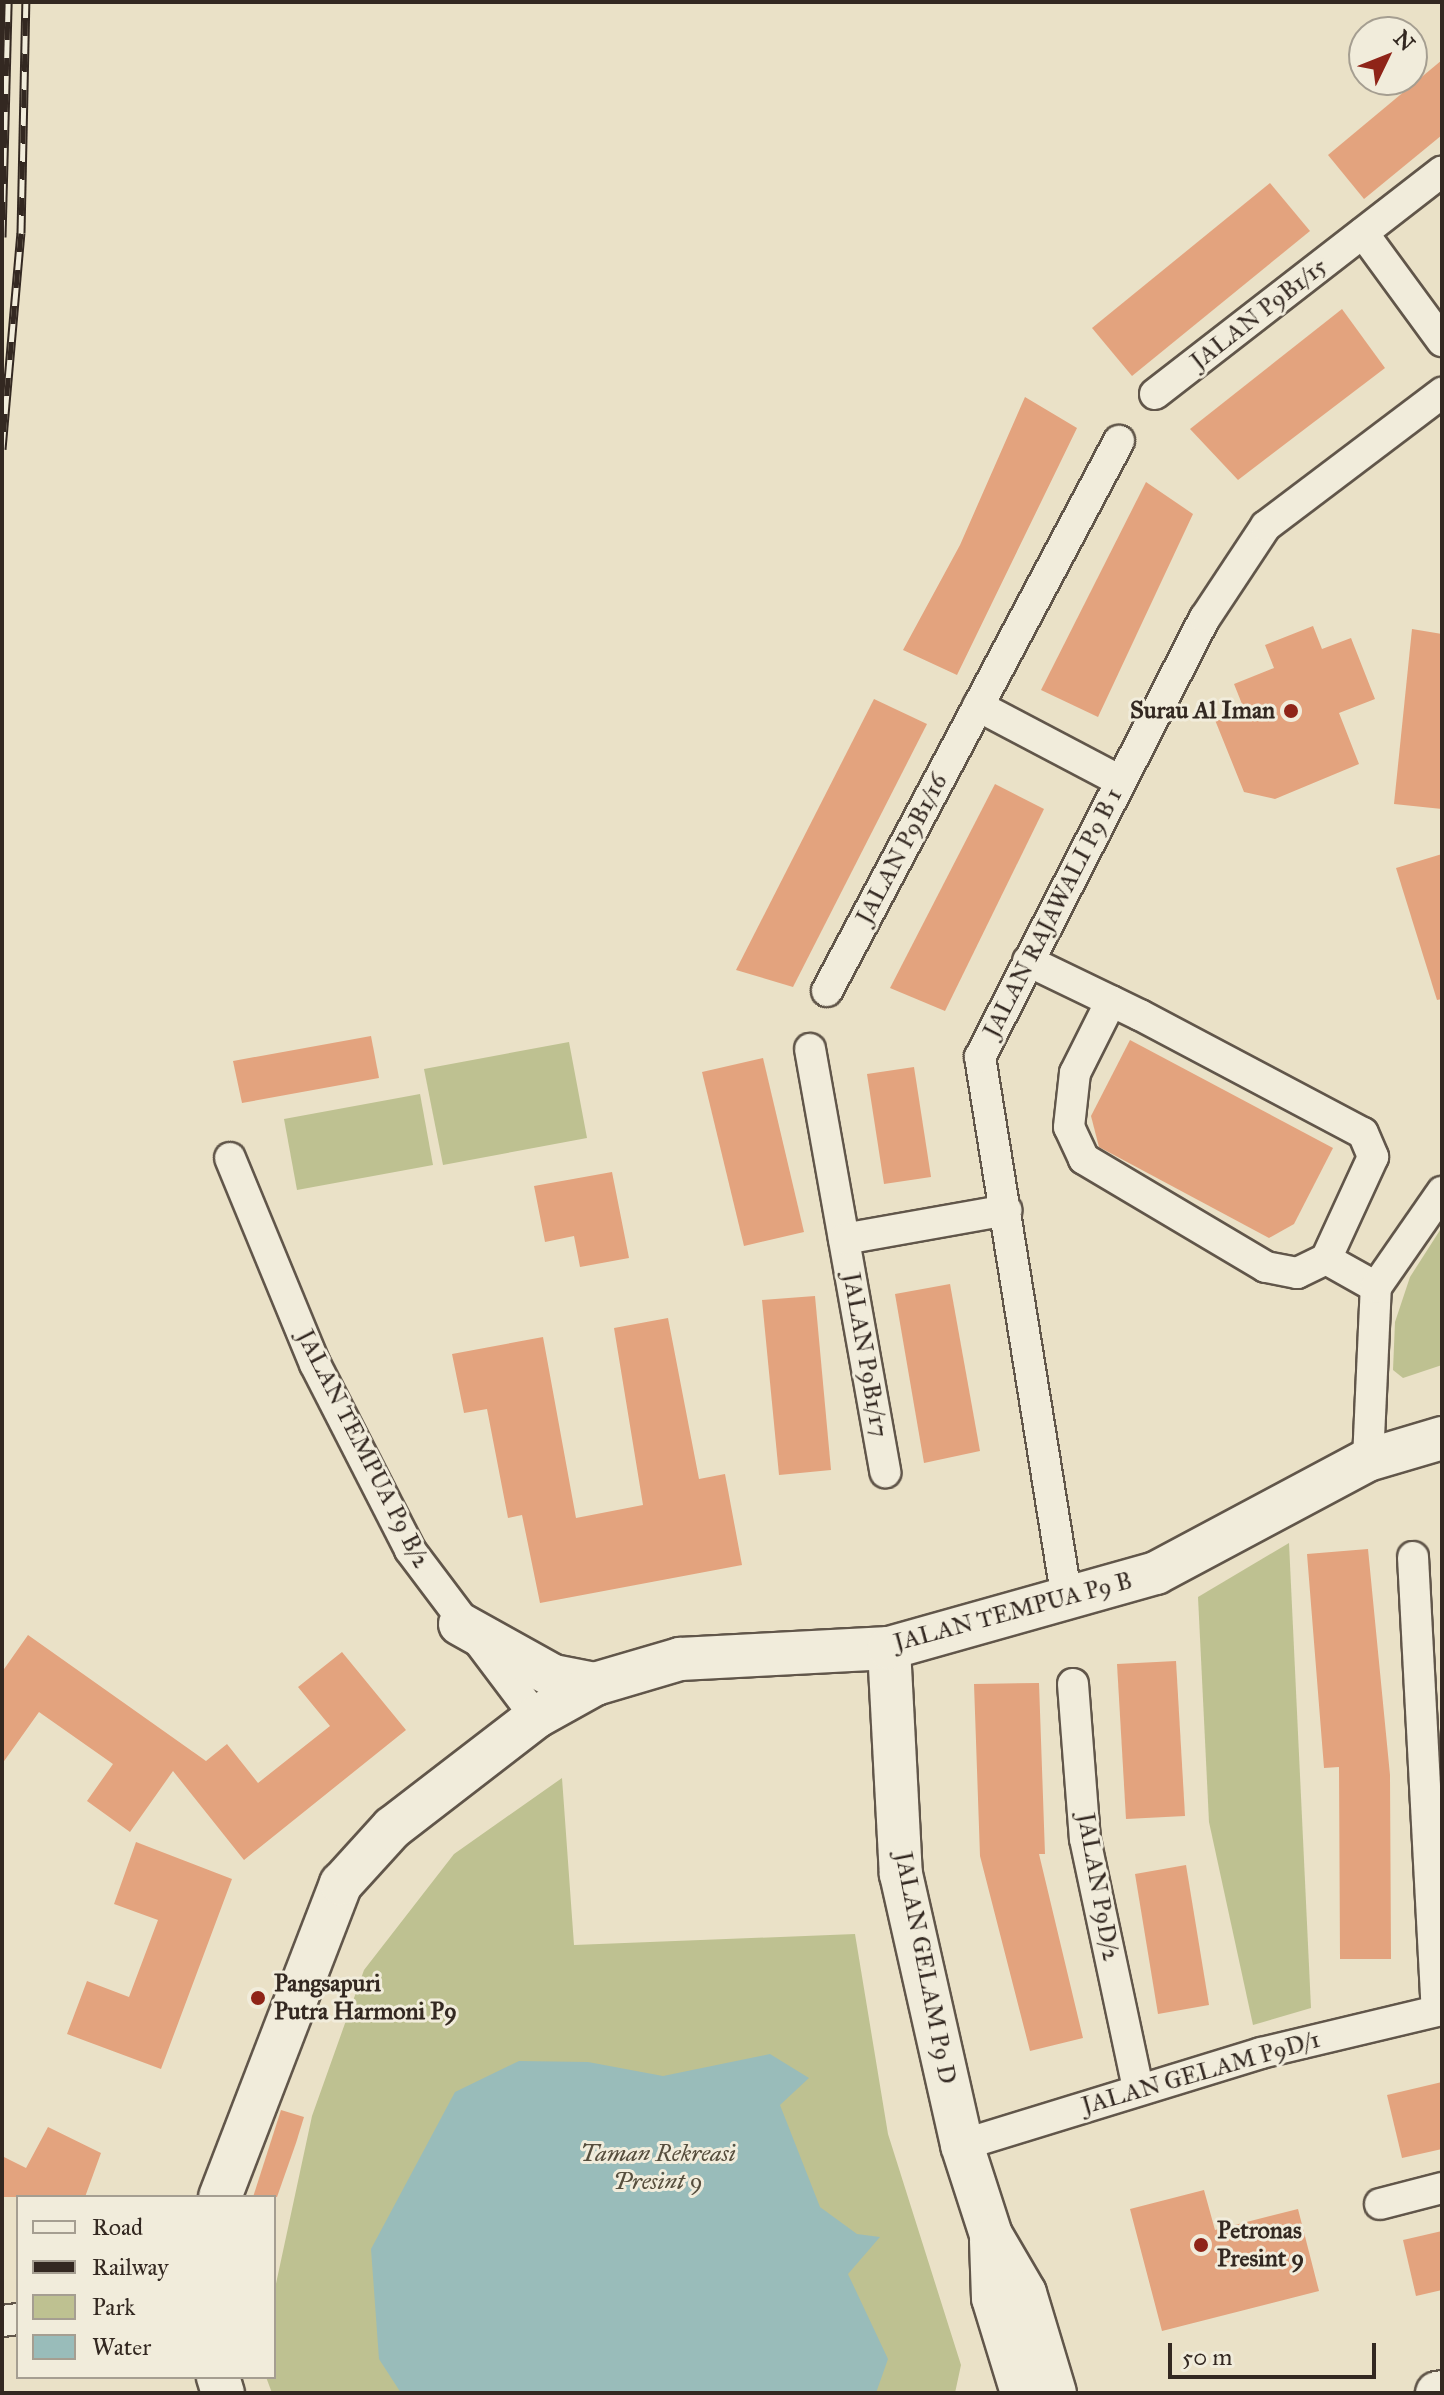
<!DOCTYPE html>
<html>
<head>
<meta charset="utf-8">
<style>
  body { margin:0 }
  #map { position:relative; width:1444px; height:2395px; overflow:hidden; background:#eae1c7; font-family:"IM FELL Great Primer",serif }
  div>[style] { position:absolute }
  .green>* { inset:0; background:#bec191 }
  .water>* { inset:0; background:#99bcba }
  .building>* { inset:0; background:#e3a37e }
  .roads { filter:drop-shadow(2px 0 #61564a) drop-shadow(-2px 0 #61564a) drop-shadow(0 2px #61564a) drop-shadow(0 -2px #61564a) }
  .street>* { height:30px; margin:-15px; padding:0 15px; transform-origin:15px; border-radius:15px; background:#f1ecdb }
  .secondary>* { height:42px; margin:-21px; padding:0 21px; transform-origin:21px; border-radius:21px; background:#f1ecdb }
  .rail>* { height:9px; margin-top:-4.5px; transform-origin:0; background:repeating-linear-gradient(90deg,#f1ecdb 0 18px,#332821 0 36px); box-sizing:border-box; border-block:2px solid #332821 }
  .dots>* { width:22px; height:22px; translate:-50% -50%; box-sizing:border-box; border:4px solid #f1ecdb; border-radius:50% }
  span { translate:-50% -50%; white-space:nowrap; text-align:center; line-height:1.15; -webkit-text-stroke:6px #f1ecdb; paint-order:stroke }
  .street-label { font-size:24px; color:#332821 }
  .poi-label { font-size:24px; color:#332821; font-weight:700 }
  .right { translate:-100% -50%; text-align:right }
  .left { translate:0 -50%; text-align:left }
  .park-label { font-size:24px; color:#564e3d; font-style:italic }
  .frame { position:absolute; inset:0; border:4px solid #332821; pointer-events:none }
  .legend { position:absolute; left:16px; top:2195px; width:260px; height:184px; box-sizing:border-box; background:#f1ecdb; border:2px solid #a59e91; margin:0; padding:10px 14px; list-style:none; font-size:24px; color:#332821 }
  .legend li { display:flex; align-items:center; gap:16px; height:40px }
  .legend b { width:40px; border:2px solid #a59e91 }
  .north { position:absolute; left:1348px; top:16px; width:80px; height:80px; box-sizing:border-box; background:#f1ecdb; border:2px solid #a59e91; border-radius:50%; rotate:47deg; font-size:22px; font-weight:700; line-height:32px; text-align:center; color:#332821 }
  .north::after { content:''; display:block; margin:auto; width:28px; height:36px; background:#8f2418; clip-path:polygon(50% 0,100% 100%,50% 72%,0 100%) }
  .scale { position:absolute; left:1168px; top:2343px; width:208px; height:36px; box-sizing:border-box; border:4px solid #332821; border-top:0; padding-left:10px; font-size:24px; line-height:28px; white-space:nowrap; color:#332821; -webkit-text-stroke:6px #f1ecdb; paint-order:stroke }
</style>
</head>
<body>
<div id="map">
  <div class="green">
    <div style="clip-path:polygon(569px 1042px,587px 1138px,443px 1165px,424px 1069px)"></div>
    <div style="clip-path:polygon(420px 1094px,433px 1165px,297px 1190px,284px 1119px)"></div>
    <div style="clip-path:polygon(1442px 1227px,1442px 1365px,1403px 1378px,1393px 1370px,1395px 1322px,1410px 1277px)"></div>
    <div style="clip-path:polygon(1289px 1543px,1311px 2008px,1253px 2025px,1209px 1822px,1198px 1597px)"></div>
    <div style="clip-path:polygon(562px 1778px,574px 1945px,855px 1934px,888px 2134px,961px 2365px,955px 2393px,272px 2393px,266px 2377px,274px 2377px,274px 2293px,312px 2116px,364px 1970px,454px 1854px)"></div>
  </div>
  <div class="water">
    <div style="clip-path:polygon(770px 2054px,809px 2078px,780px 2105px,820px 2207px,857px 2234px,880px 2237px,848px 2274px,888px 2359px,876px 2393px,401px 2393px,379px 2359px,371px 2249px,455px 2092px,519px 2061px,588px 2062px,663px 2076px)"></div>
  </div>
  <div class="building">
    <div style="clip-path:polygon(1442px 60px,1442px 135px,1364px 199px,1328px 155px)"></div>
    <div style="clip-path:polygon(1270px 183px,1310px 231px,1132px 376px,1092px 328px)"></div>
    <div style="clip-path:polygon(1342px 309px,1385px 368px,1238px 480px,1190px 429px)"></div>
    <div style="clip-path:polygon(1025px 397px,1077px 428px,957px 675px,903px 650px,960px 545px)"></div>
    <div style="clip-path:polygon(1146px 482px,1193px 514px,1098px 717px,1041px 690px)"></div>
    <div style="clip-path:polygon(1313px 626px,1322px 649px,1351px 638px,1375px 699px,1339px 713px,1359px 764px,1275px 799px,1244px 792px,1215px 720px,1244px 709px,1234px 684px,1274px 668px,1265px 645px)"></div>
    <div style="clip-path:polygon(1412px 629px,1442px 634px,1442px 809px,1394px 804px)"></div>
    <div style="clip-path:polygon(874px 699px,927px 724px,793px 987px,736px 970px)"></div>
    <div style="clip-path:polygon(995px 784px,1044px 809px,945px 1011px,890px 988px)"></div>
    <div style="clip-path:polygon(1442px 854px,1442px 999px,1437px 1000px,1396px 868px)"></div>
    <div style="clip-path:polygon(371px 1036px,379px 1078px,242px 1103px,233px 1061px)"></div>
    <div style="clip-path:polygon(1130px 1040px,1333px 1148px,1294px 1224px,1269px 1238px,1099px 1147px,1091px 1116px)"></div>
    <div style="clip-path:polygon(763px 1058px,804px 1232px,744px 1246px,702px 1072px)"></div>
    <div style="clip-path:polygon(914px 1067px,931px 1177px,884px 1184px,867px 1074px)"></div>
    <div style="clip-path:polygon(612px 1172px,629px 1258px,580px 1267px,574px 1236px,545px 1242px,534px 1186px)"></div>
    <div style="clip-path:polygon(950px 1284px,980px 1451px,924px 1463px,895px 1294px)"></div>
    <div style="clip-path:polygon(815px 1296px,831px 1470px,779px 1475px,762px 1300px)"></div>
    <div style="clip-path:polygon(668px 1318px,699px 1479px,725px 1474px,742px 1565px,540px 1603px,522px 1515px,508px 1518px,487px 1409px,464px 1413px,452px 1354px,543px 1337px,576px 1518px,643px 1505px,614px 1328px)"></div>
    <div style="clip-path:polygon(1368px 1549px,1390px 1775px,1391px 1959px,1340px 1959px,1339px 1767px,1324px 1768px,1307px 1554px)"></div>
    <div style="clip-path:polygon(28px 1635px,206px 1761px,227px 1744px,258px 1783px,330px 1726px,298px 1687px,342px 1652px,406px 1730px,244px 1860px,173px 1771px,130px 1832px,87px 1801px,113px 1764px,39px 1712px,2px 1764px,2px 1672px)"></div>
    <div style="clip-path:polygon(1176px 1661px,1185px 1816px,1126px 1819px,1117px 1664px)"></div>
    <div style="clip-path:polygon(1039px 1683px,1045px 1854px,1039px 1854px,1083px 2038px,1030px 2051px,980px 1856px,974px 1684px)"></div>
    <div style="clip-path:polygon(136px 1842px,232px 1879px,161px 2069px,67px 2034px,87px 1981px,129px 1997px,158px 1920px,114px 1904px)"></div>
    <div style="clip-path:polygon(1186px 1865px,1209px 2005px,1158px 2014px,1135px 1874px)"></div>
    <div style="clip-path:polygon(1442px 2082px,1442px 2149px,1402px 2158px,1387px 2095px)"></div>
    <div style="clip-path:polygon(281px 2110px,304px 2117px,296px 2143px,277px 2197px,253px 2197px)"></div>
    <div style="clip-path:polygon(48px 2127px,101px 2153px,85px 2197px,2px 2197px,2px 2156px,26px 2168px)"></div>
    <div style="clip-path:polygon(1204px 2190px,1215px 2230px,1298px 2209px,1319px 2291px,1162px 2331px,1130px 2209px)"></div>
    <div style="clip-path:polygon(1442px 2231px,1442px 2290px,1416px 2296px,1403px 2240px)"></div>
  </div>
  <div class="roads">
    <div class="street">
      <div style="left:1363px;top:233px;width:134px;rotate:53.8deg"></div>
      <div style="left:1155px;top:394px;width:363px;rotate:-37.8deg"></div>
      <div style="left:978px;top:706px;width:161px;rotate:27.8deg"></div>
      <div style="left:1028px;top:961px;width:92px;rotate:25.7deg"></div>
      <div style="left:1111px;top:1001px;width:32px;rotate:26deg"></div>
      <div style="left:1140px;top:1015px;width:252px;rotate:27.9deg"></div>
      <div style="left:1363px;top:1133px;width:26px;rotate:67deg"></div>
      <div style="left:1373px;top:1157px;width:112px;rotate:114.7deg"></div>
      <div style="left:1326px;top:1259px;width:32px;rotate:154deg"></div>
      <div style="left:1297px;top:1273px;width:32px;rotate:-169deg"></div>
      <div style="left:1266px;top:1267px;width:212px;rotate:-149.3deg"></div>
      <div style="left:1084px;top:1159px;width:35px;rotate:-115deg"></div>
      <div style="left:1069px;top:1127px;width:54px;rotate:-83.7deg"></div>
      <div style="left:1075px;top:1073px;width:80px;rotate:-63.4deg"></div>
      <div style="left:827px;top:991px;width:623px;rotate:-62.04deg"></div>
      <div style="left:810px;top:1049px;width:430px;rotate:79.9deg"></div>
      <div style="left:230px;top:1158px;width:223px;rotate:67.6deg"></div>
      <div style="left:315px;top:1364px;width:209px;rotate:62.9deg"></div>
      <div style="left:410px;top:1550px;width:209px;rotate:53deg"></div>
      <div style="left:844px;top:1239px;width:165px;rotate:-10.1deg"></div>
      <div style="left:1326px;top:1259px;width:57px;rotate:29.2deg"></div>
      <div style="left:1368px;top:1460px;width:173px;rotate:-87.4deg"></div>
      <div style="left:1376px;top:1287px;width:116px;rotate:-55.2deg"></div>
      <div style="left:1413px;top:1557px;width:454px;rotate:87deg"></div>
      <div style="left:1067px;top:1600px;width:550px;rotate:-99.1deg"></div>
      <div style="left:980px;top:1057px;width:493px;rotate:-62.9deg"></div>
      <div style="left:1205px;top:618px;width:110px;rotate:-56.5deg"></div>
      <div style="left:1266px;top:526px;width:221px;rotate:-37.1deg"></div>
      <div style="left:1073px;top:1684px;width:155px;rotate:85.6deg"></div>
      <div style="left:1085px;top:1839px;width:255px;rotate:78deg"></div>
      <div style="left:962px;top:2145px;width:313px;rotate:-17.1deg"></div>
      <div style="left:1261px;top:2053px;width:186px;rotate:-13.4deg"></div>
      <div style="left:1380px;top:2204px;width:64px;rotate:-14.5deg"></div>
      <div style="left:2px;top:2321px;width:16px;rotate:-7deg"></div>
    </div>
    <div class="secondary">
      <div style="left:460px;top:1624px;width:107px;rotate:29.2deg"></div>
      <div style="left:553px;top:1676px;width:43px;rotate:10.8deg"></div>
      <div style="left:889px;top:1648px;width:226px;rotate:87deg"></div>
      <div style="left:901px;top:1874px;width:278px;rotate:77.3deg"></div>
      <div style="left:962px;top:2145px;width:95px;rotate:72.1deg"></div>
      <div style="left:991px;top:2235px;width:67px;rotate:59.6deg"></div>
      <div style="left:1025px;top:2293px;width:104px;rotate:73.3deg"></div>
      <div style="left:220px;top:2197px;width:336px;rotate:-68.9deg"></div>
      <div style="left:341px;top:1884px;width:76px;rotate:-47.7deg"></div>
      <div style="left:392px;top:1828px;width:182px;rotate:-37.6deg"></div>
      <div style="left:536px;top:1717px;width:68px;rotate:-29.2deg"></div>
      <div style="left:595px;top:1684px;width:89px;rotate:-16.4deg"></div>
      <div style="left:680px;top:1659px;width:209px;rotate:-3deg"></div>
      <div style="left:889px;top:1648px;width:277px;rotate:-15.7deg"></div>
      <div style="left:1156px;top:1573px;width:240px;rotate:-28.1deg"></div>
      <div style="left:1368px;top:1460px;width:77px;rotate:-16.6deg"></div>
      <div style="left:991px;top:2241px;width:57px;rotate:88deg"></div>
      <div style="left:993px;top:2298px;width:99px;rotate:73deg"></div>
      <div style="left:218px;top:2377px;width:17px;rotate:73deg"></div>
      <div style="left:1437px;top:2393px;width:5px;rotate:-11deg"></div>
    </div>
  </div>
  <div class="rail">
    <div style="left:2px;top:237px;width:235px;rotate:-88.5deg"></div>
    <div style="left:2px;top:449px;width:217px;rotate:-85deg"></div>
    <div style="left:21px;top:233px;width:231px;rotate:-88.8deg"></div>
  </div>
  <div class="dots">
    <div style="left:1291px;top:711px;background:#8f2418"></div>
    <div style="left:258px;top:1998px;background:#8f2418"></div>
    <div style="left:1201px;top:2245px;background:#8f2418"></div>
  </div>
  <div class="street-label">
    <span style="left:1259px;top:314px;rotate:-38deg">JALAN P9B1/15</span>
    <span style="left:902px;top:849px;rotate:-62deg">JALAN P9B1/16</span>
    <span style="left:1053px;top:913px;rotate:-63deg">JALAN RAJAWALI P9 B 1</span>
    <span style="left:865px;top:1355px;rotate:80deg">JALAN P9B1/17</span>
    <span style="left:363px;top:1449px;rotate:63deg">JALAN TEMPUA P9 B/2</span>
    <span style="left:1013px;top:1612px;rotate:-15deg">JALAN TEMPUA P9 B</span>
    <span style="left:1098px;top:1887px;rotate:80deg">JALAN P9D/2</span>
    <span style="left:925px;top:1968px;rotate:79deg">JALAN GELAM P9 D</span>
    <span style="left:1201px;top:2073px;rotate:-16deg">JALAN GELAM P9D/1</span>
  </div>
  <div class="poi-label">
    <span class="right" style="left:1275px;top:711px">Surau Al Iman</span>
    <span class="left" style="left:274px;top:1998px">Pangsapuri<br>Putra Harmoni P9</span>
    <span class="left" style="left:1217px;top:2245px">Petronas<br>Presint 9</span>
  </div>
  <div class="park-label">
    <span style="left:658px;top:2168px">Taman Rekreasi<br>Presint 9</span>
  </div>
  <div class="frame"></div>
  <ul class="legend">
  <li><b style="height:10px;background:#f1ecdb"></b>Road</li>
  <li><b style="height:10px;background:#332821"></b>Railway</li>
  <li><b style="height:22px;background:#bec191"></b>Park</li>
  <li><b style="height:22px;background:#99bcba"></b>Water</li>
  </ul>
  <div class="north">N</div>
  <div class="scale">50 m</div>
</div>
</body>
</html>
